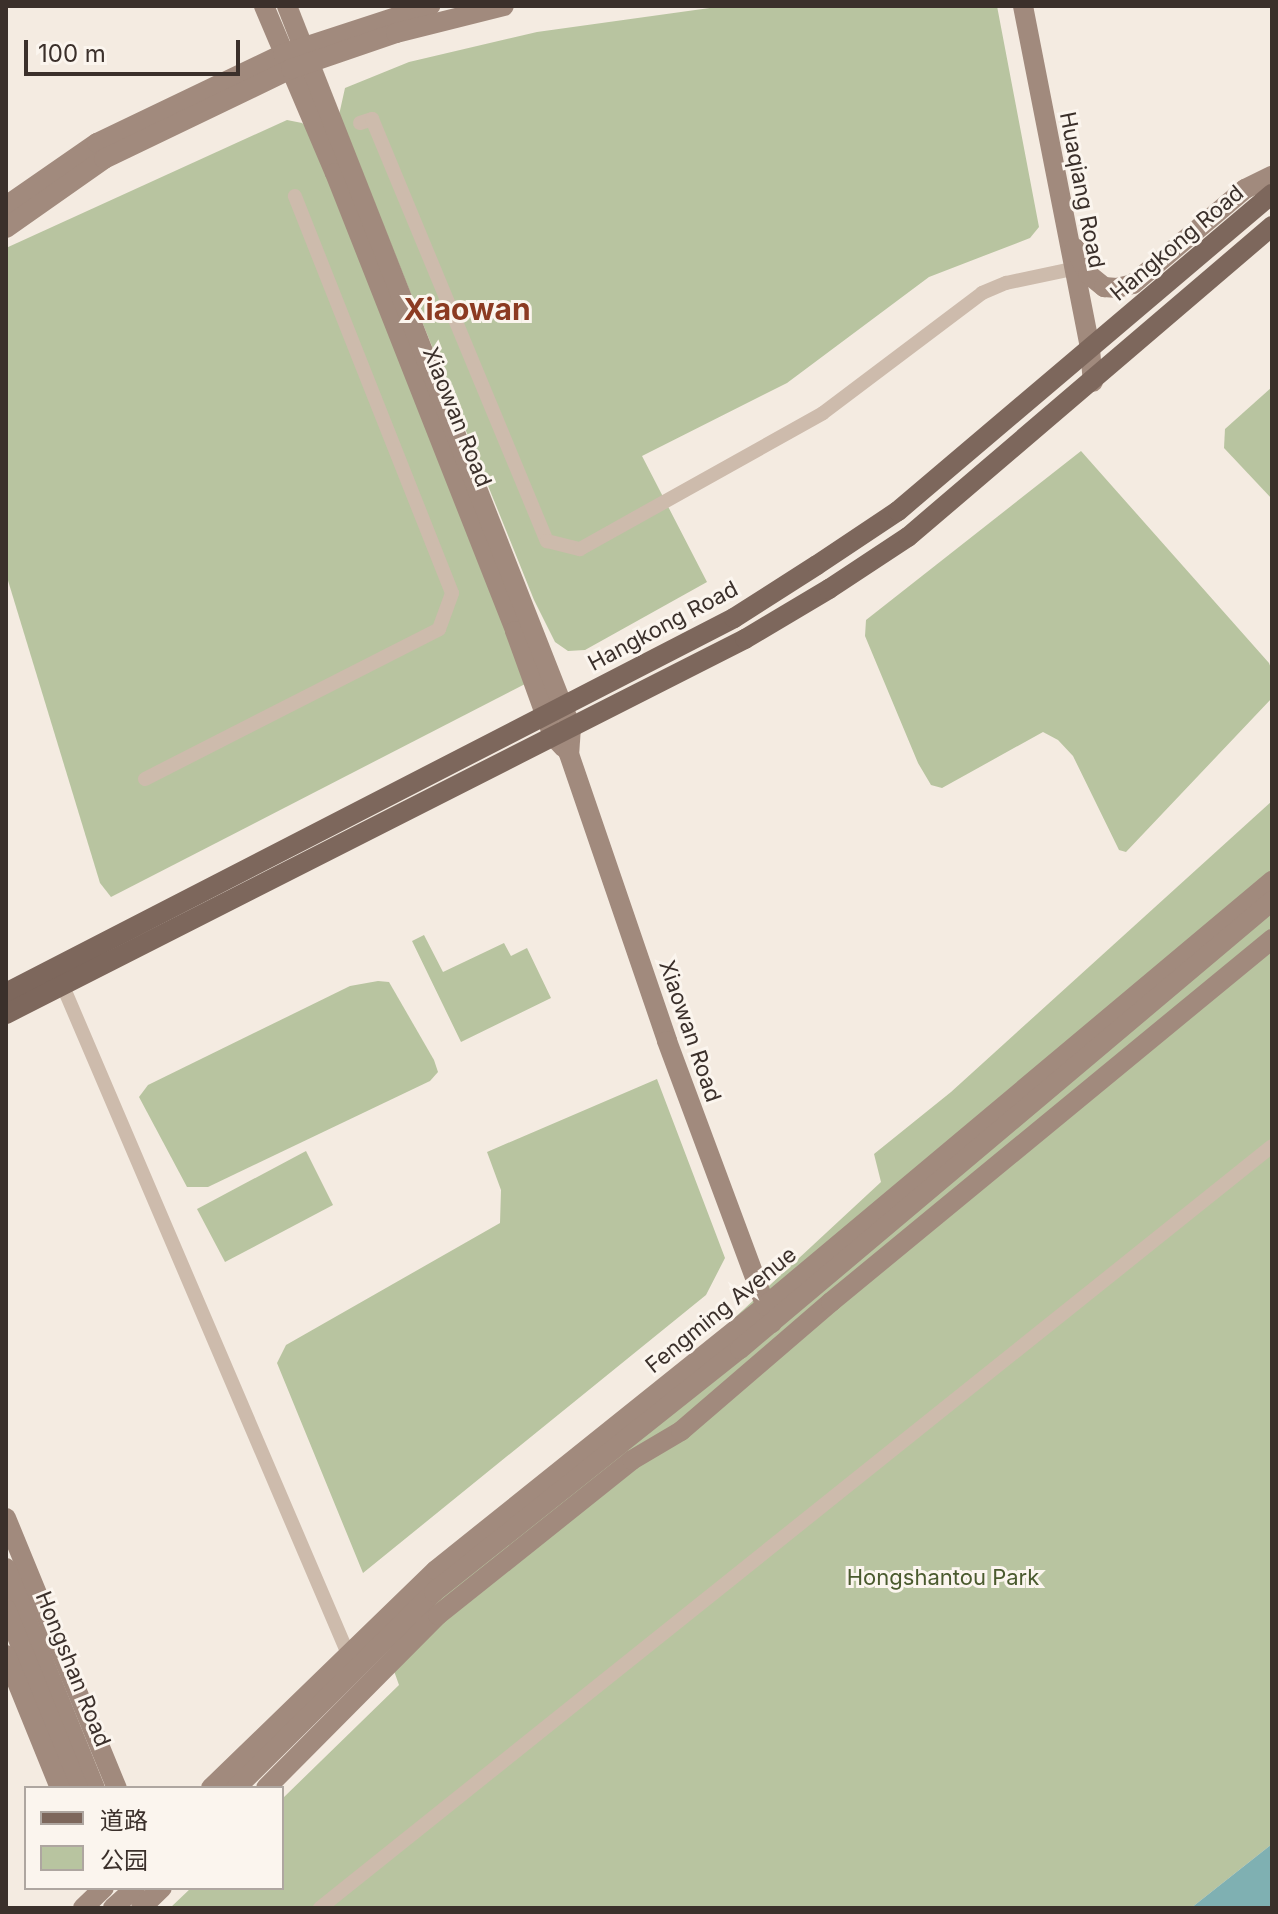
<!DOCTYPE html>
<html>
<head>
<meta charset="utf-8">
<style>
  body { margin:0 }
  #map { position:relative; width:1278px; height:1914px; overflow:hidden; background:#f4ebe1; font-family:Inter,"Noto Sans SC",sans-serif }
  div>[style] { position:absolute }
  .green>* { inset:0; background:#b8c4a0 }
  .water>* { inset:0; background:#7fb0b2 }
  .street>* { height:14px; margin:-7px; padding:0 7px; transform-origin:7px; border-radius:7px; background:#cdbbac }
  .secondary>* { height:20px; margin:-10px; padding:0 10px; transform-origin:10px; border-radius:10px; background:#a18a7d }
  .primary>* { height:20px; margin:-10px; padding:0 10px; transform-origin:10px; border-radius:10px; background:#7d675c }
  span { translate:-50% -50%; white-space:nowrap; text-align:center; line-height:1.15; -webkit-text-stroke:6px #fbf5ee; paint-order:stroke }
  .street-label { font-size:22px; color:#3b302b }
  .park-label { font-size:22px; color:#4a5a2e }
  .district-label { font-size:30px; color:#8c3b22; font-weight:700 }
  .frame { position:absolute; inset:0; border:8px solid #3b302b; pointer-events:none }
  .legend { position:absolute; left:24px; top:1786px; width:260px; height:104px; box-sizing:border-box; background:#fbf5ee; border:2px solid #aea6a0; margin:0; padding:10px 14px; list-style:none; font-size:24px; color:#3b302b }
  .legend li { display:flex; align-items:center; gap:16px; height:40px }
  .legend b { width:40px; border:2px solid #aea6a0 }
  .scale { position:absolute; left:24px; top:40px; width:216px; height:36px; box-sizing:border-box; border:4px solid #3b302b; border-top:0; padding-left:10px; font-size:24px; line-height:28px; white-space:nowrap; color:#3b302b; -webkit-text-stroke:6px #fbf5ee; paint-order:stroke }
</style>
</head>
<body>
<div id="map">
  <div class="green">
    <div style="clip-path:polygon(724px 6px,997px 6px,1039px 227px,1030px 238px,929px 277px,787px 383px,642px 456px,707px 582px,585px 650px,568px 651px,555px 642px,534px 600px,339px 115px,345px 88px,409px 62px,537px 32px)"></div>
    <div style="clip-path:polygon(287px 120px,302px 123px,314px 133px,523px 669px,525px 684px,111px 897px,100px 883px,6px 574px,6px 248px)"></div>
    <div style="clip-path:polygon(1272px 387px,1272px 499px,1224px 448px,1225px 429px)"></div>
    <div style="clip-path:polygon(1081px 451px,1269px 663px,1272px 671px,1272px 698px,1126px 852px,1119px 850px,1073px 756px,1058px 740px,1043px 732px,942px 788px,931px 785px,918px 763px,865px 636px,866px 620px)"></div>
    <div style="clip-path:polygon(1272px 801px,1272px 1844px,1191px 1908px,170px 1908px,191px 1888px,282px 1888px,282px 1799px,399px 1685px,384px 1643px,881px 1182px,874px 1154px,951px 1092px)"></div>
    <div style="clip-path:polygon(424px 935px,443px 972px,504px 943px,511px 956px,527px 948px,551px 998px,461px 1042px,412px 941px)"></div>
    <div style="clip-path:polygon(378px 981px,389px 982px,434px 1060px,438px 1072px,430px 1081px,208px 1187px,187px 1187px,139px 1097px,148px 1085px,350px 986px)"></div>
    <div style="clip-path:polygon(657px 1079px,725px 1258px,706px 1295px,363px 1573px,277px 1363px,286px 1345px,500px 1223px,501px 1190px,487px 1152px)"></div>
    <div style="clip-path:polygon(306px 1151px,333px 1205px,225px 1262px,197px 1209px)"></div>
  </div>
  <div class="water">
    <div style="clip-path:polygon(1272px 1844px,1272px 1908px,1191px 1908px)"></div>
  </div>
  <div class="street">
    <div style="left:360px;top:123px;width:13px;rotate:-18deg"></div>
    <div style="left:372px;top:119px;width:457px;rotate:67.5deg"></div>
    <div style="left:547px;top:541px;width:34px;rotate:14deg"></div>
    <div style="left:580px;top:549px;width:278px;rotate:-29.2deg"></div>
    <div style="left:823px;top:413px;width:199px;rotate:-37deg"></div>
    <div style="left:982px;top:293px;width:26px;rotate:-23deg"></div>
    <div style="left:1006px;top:283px;width:67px;rotate:-12deg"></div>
    <div style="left:145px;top:779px;width:330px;rotate:-27deg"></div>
    <div style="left:439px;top:629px;width:38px;rotate:-70deg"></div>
    <div style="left:452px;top:593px;width:427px;rotate:-111.6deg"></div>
    <div style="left:62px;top:984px;width:728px;rotate:66.88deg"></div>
    <div style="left:320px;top:1908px;width:1219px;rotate:-38.67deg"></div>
  </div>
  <div class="secondary">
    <div style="left:264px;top:6px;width:181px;rotate:67deg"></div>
    <div style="left:335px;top:173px;width:492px;rotate:68.5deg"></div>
    <div style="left:515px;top:631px;width:112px;rotate:70.1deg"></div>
    <div style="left:553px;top:736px;width:16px;rotate:47deg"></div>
    <div style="left:287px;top:6px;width:775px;rotate:68.5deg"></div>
    <div style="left:571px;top:727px;width:27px;rotate:94deg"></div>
    <div style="left:569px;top:754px;width:303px;rotate:71.1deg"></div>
    <div style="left:667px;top:1041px;width:301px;rotate:69.6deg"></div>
    <div style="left:1023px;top:6px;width:349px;rotate:78.9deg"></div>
    <div style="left:1090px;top:349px;width:33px;rotate:85deg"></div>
    <div style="left:6px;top:206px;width:111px;rotate:-34.7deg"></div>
    <div style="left:97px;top:143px;width:206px;rotate:-25.6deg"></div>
    <div style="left:283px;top:54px;width:155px;rotate:-18.1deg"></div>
    <div style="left:6px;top:228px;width:120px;rotate:-35.1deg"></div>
    <div style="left:104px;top:159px;width:208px;rotate:-25.7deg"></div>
    <div style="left:291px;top:69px;width:111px;rotate:-18.9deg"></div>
    <div style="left:396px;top:33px;width:111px;rotate:-14deg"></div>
    <div style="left:1075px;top:248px;width:29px;rotate:63deg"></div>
    <div style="left:1088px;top:274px;width:21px;rotate:39deg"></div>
    <div style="left:1104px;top:287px;width:13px;rotate:4deg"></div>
    <div style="left:1117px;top:288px;width:16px;rotate:-14deg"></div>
    <div style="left:1133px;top:284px;width:147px;rotate:-40.3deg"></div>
    <div style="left:1245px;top:189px;width:30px;rotate:-26deg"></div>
    <div style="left:6px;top:1518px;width:292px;rotate:67.7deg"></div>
    <div style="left:6px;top:1568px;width:237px;rotate:68deg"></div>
    <div style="left:6px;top:1609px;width:193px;rotate:68.1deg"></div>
    <div style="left:6px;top:1655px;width:144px;rotate:67.9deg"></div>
    <div style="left:211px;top:1788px;width:313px;rotate:-44.1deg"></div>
    <div style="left:436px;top:1570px;width:422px;rotate:-38.7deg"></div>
    <div style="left:765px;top:1306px;width:662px;rotate:-39.97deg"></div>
    <div style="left:236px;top:1788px;width:279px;rotate:-44.7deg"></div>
    <div style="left:434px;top:1592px;width:391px;rotate:-38.5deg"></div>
    <div style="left:740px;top:1349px;width:696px;rotate:-40.1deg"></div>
    <div style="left:266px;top:1788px;width:244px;rotate:-45.2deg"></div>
    <div style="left:438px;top:1615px;width:248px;rotate:-38.6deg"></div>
    <div style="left:632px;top:1460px;width:57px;rotate:-30.6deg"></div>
    <div style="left:681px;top:1431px;width:198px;rotate:-40.7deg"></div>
    <div style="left:831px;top:1302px;width:571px;rotate:-39.46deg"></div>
    <div style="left:83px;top:1908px;width:29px;rotate:-44deg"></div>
    <div style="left:113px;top:1908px;width:30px;rotate:-42deg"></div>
    <div style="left:141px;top:1908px;width:29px;rotate:-44deg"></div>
  </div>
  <div class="primary">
    <div style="left:6px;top:993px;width:819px;rotate:-27.25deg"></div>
    <div style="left:734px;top:618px;width:98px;rotate:-32.6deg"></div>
    <div style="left:817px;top:565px;width:97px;rotate:-33.7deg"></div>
    <div style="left:898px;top:511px;width:490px;rotate:-40.3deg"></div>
    <div style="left:6px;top:1014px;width:829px;rotate:-26.91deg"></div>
    <div style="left:745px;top:639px;width:98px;rotate:-30.8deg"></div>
    <div style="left:829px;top:589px;width:95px;rotate:-33.4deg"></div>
    <div style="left:908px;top:537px;width:479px;rotate:-40.5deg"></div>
  </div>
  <div class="street-label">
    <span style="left:1082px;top:190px;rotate:79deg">Huaqiang Road</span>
    <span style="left:1177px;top:243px;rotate:-40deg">Hangkong Road</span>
    <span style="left:457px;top:417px;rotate:68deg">Xiaowan Road</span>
    <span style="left:663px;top:626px;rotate:-28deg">Hangkong Road</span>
    <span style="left:690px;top:1031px;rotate:71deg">Xiaowan Road</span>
    <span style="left:721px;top:1310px;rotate:-39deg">Fengming Avenue</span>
    <span style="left:73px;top:1669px;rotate:68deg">Hongshan Road</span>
  </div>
  <div class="park-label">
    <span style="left:943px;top:1578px">Hongshantou Park</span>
  </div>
  <div class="district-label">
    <span style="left:467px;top:309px">Xiaowan</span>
  </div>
  <div class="frame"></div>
  <ul class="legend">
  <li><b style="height:10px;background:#7d675c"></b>道路</li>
  <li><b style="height:22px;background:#b8c4a0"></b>公园</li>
  </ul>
  <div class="scale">100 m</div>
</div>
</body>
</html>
